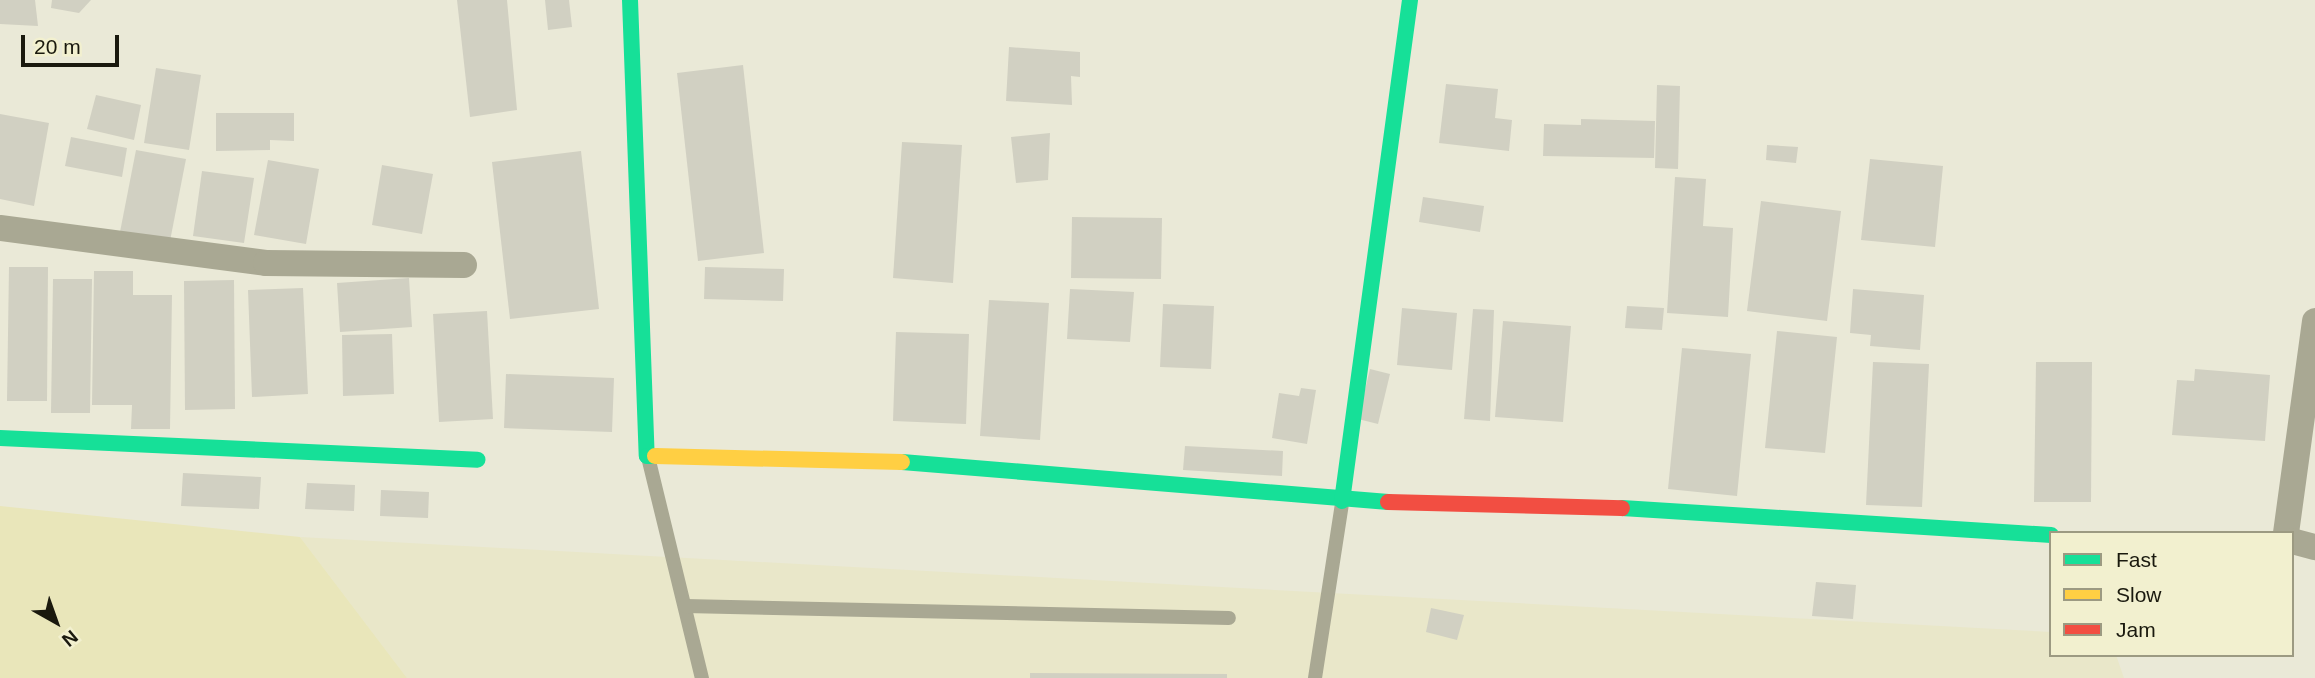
<!DOCTYPE html>
<html>
<head>
<meta charset="utf-8">
<style>
  body { margin:0 }
  #map { position:relative; width:2315px; height:678px; overflow:hidden; background:#eae9d7; font-family:Helvetica,sans-serif }
  div>[style] { position:absolute }
  .built>* { inset:0; background:#e9e7c9 }
  .green>* { inset:0; background:#e9e6ba }
  .building>* { inset:0; background:#d1d0c2 }
  .lane>* { height:14px; margin:-7px; padding:0 7px; transform-origin:7px; border-radius:7px; background:#a9a893 }
  .street>* { height:26px; margin:-13px; padding:0 13px; transform-origin:13px; border-radius:13px; background:#a9a893 }
  .fast>* { height:16px; margin:-8px; padding:0 8px; transform-origin:8px; border-radius:8px; background:#16e098 }
  .slow>* { height:16px; margin:-8px; padding:0 8px; transform-origin:8px; border-radius:8px; background:#ffcf43 }
  .jam>* { height:16px; margin:-8px; padding:0 8px; transform-origin:8px; border-radius:8px; background:#f24e42 }
  span { translate:-50% -50%; white-space:nowrap; text-align:center; line-height:1.15; -webkit-text-stroke:5px #f2f0cf; paint-order:stroke }
  .legend { position:absolute; left:2049px; top:531px; width:245px; height:126px; box-sizing:border-box; background:#f2f0cf; border:2px solid #9c9a82; margin:0; padding:9px 12px; list-style:none; font-size:21px; color:#1a190e }
  .legend li { display:flex; align-items:center; gap:14px; height:35px }
  .legend b { width:35px; border:2px solid #9c9a82 }
  .north { position:absolute; left:21px; top:587px; width:70px; height:70px; -webkit-text-stroke:5px #f2f0cf; paint-order:stroke; rotate:140deg; font-size:19px; font-weight:700; line-height:28px; text-align:center; color:#1a190e }
  .north::after { content:''; display:block; margin:auto; width:24px; height:32px; background:#1a190e; clip-path:polygon(50% 0,100% 100%,50% 72%,0 100%) }
  .scale { position:absolute; left:21px; top:35px; width:98px; height:32px; box-sizing:border-box; border:4px solid #1a190e; border-top:0; padding-left:9px; font-size:21px; line-height:24px; white-space:nowrap; color:#1a190e; -webkit-text-stroke:5px #f2f0cf; paint-order:stroke }
</style>
</head>
<body>
<div id="map">
  <div class="built">
    <div style="clip-path:polygon(300px 537px,2051px 632px,2051px 655px,2116px 655px,2124px 678px,407px 678px)"></div>
  </div>
  <div class="green">
    <div style="clip-path:polygon(0 506px,300px 537px,407px 678px,0 678px)"></div>
  </div>
  <div class="building">
    <div style="clip-path:polygon(0 0,35px 0,38px 26px,0 24px)"></div>
    <div style="clip-path:polygon(52px 0,91px 0,79px 13px,51px 8px)"></div>
    <div style="clip-path:polygon(457px 0,507px 0,517px 110px,470px 117px)"></div>
    <div style="clip-path:polygon(545px 0,569px 0,572px 27px,548px 30px)"></div>
    <div style="clip-path:polygon(1009px 47px,1080px 52px,1080px 77px,1071px 76px,1072px 105px,1006px 101px)"></div>
    <div style="clip-path:polygon(743px 65px,764px 253px,698px 261px,677px 73px)"></div>
    <div style="clip-path:polygon(156px 68px,201px 75px,189px 150px,144px 143px)"></div>
    <div style="clip-path:polygon(1446px 84px,1498px 89px,1495px 118px,1512px 120px,1509px 151px,1439px 143px)"></div>
    <div style="clip-path:polygon(1657px 85px,1680px 86px,1678px 169px,1655px 168px)"></div>
    <div style="clip-path:polygon(96px 95px,141px 105px,134px 140px,87px 129px)"></div>
    <div style="clip-path:polygon(216px 113px,294px 113px,294px 141px,270px 140px,270px 150px,216px 151px)"></div>
    <div style="clip-path:polygon(0 114px,49px 123px,34px 206px,0 199px)"></div>
    <div style="clip-path:polygon(1581px 119px,1655px 121px,1654px 158px,1543px 156px,1544px 124px,1581px 125px)"></div>
    <div style="clip-path:polygon(1050px 133px,1048px 180px,1016px 183px,1011px 137px)"></div>
    <div style="clip-path:polygon(71px 137px,127px 148px,122px 177px,65px 166px)"></div>
    <div style="clip-path:polygon(902px 142px,962px 145px,953px 283px,893px 278px)"></div>
    <div style="clip-path:polygon(1767px 145px,1798px 147px,1796px 163px,1766px 160px)"></div>
    <div style="clip-path:polygon(136px 150px,186px 159px,170px 241px,120px 232px)"></div>
    <div style="clip-path:polygon(581px 151px,599px 309px,510px 319px,492px 162px)"></div>
    <div style="clip-path:polygon(1870px 159px,1943px 166px,1935px 247px,1861px 240px)"></div>
    <div style="clip-path:polygon(268px 160px,319px 169px,306px 244px,254px 235px)"></div>
    <div style="clip-path:polygon(382px 165px,433px 174px,422px 234px,372px 225px)"></div>
    <div style="clip-path:polygon(202px 171px,254px 178px,244px 243px,193px 236px)"></div>
    <div style="clip-path:polygon(1675px 177px,1706px 179px,1703px 226px,1733px 228px,1728px 317px,1667px 313px)"></div>
    <div style="clip-path:polygon(1423px 197px,1484px 206px,1480px 232px,1419px 222px)"></div>
    <div style="clip-path:polygon(1761px 201px,1841px 211px,1827px 321px,1747px 311px)"></div>
    <div style="clip-path:polygon(1072px 217px,1162px 218px,1161px 279px,1071px 278px)"></div>
    <div style="clip-path:polygon(9px 267px,48px 267px,47px 401px,7px 401px)"></div>
    <div style="clip-path:polygon(705px 267px,784px 269px,783px 301px,704px 299px)"></div>
    <div style="clip-path:polygon(94px 271px,133px 271px,133px 295px,172px 295px,170px 429px,131px 429px,132px 405px,92px 405px)"></div>
    <div style="clip-path:polygon(409px 278px,412px 327px,340px 332px,337px 283px)"></div>
    <div style="clip-path:polygon(53px 279px,92px 279px,90px 413px,51px 413px)"></div>
    <div style="clip-path:polygon(234px 280px,235px 409px,185px 410px,184px 281px)"></div>
    <div style="clip-path:polygon(303px 288px,308px 394px,252px 397px,248px 290px)"></div>
    <div style="clip-path:polygon(1070px 289px,1134px 292px,1130px 342px,1067px 339px)"></div>
    <div style="clip-path:polygon(1853px 289px,1924px 295px,1920px 350px,1870px 346px,1871px 335px,1850px 333px)"></div>
    <div style="clip-path:polygon(989px 300px,1049px 303px,1040px 440px,980px 436px)"></div>
    <div style="clip-path:polygon(1163px 304px,1214px 306px,1211px 369px,1160px 367px)"></div>
    <div style="clip-path:polygon(1627px 306px,1664px 308px,1662px 330px,1625px 328px)"></div>
    <div style="clip-path:polygon(1402px 308px,1457px 313px,1452px 370px,1397px 365px)"></div>
    <div style="clip-path:polygon(1473px 309px,1494px 310px,1490px 421px,1464px 419px)"></div>
    <div style="clip-path:polygon(487px 311px,493px 419px,439px 422px,433px 314px)"></div>
    <div style="clip-path:polygon(1503px 321px,1571px 326px,1563px 422px,1495px 417px)"></div>
    <div style="clip-path:polygon(1777px 331px,1837px 337px,1825px 453px,1765px 448px)"></div>
    <div style="clip-path:polygon(896px 332px,969px 334px,966px 424px,893px 421px)"></div>
    <div style="clip-path:polygon(392px 334px,394px 394px,343px 396px,342px 335px)"></div>
    <div style="clip-path:polygon(1682px 348px,1751px 354px,1737px 496px,1668px 489px)"></div>
    <div style="clip-path:polygon(1873px 362px,1929px 364px,1922px 507px,1866px 505px)"></div>
    <div style="clip-path:polygon(2036px 362px,2092px 362px,2091px 502px,2034px 502px)"></div>
    <div style="clip-path:polygon(1370px 369px,1390px 374px,1378px 424px,1358px 419px)"></div>
    <div style="clip-path:polygon(2195px 369px,2270px 375px,2265px 441px,2172px 435px,2177px 380px,2194px 381px)"></div>
    <div style="clip-path:polygon(506px 374px,614px 378px,612px 432px,504px 428px)"></div>
    <div style="clip-path:polygon(1301px 388px,1316px 390px,1307px 444px,1272px 438px,1279px 393px,1299px 396px)"></div>
    <div style="clip-path:polygon(1185px 446px,1283px 451px,1282px 476px,1183px 470px)"></div>
    <div style="clip-path:polygon(183px 473px,261px 477px,259px 509px,181px 506px)"></div>
    <div style="clip-path:polygon(307px 483px,355px 485px,354px 511px,305px 509px)"></div>
    <div style="clip-path:polygon(381px 490px,429px 492px,428px 518px,380px 516px)"></div>
    <div style="clip-path:polygon(1816px 582px,1856px 585px,1853px 619px,1812px 616px)"></div>
    <div style="clip-path:polygon(1431px 608px,1464px 615px,1457px 640px,1426px 632px)"></div>
    <div style="clip-path:polygon(1030px 673px,1227px 674px,1227px 678px,1030px 678px)"></div>
  </div>
  <div class="lane">
    <div style="left:648px;top:457px;width:228px;rotate:76.3deg"></div>
    <div style="left:685px;top:606px;width:544px;rotate:1.26deg"></div>
    <div style="left:1315px;top:678px;width:177px;rotate:-81.2deg"></div>
  </div>
  <div class="street">
    <div style="left:0;top:228px;width:268px;rotate:7.5deg"></div>
    <div style="left:266px;top:263px;width:198px;rotate:0.6deg"></div>
    <div style="left:2286px;top:533px;width:214px;rotate:-82.2deg"></div>
    <div style="left:2292px;top:541px;width:24px;rotate:15deg"></div>
  </div>
  <div class="fast">
    <div style="left:630px;top:0;width:456px;rotate:87.9deg"></div>
    <div style="left:647px;top:456px;width:8px"></div>
    <div style="left:0;top:438px;width:478px;rotate:2.6deg"></div>
    <div style="left:902px;top:462px;width:488px;rotate:4.7deg"></div>
    <div style="left:1342px;top:501px;width:506px;rotate:-82.27deg"></div>
    <div style="left:1622px;top:508px;width:430px;rotate:3.6deg"></div>
  </div>
  <div class="slow">
    <div style="left:655px;top:456px;width:247px;rotate:1.4deg"></div>
  </div>
  <div class="jam">
    <div style="left:1388px;top:502px;width:234px;rotate:1.5deg"></div>
  </div>
  <ul class="legend">
  <li><b style="height:9px;background:#16e098"></b>Fast</li>
  <li><b style="height:9px;background:#ffcf43"></b>Slow</li>
  <li><b style="height:9px;background:#f24e42"></b>Jam</li>
  </ul>
  <div class="north">N</div>
  <div class="scale">20 m</div>
</div>
</body>
</html>
